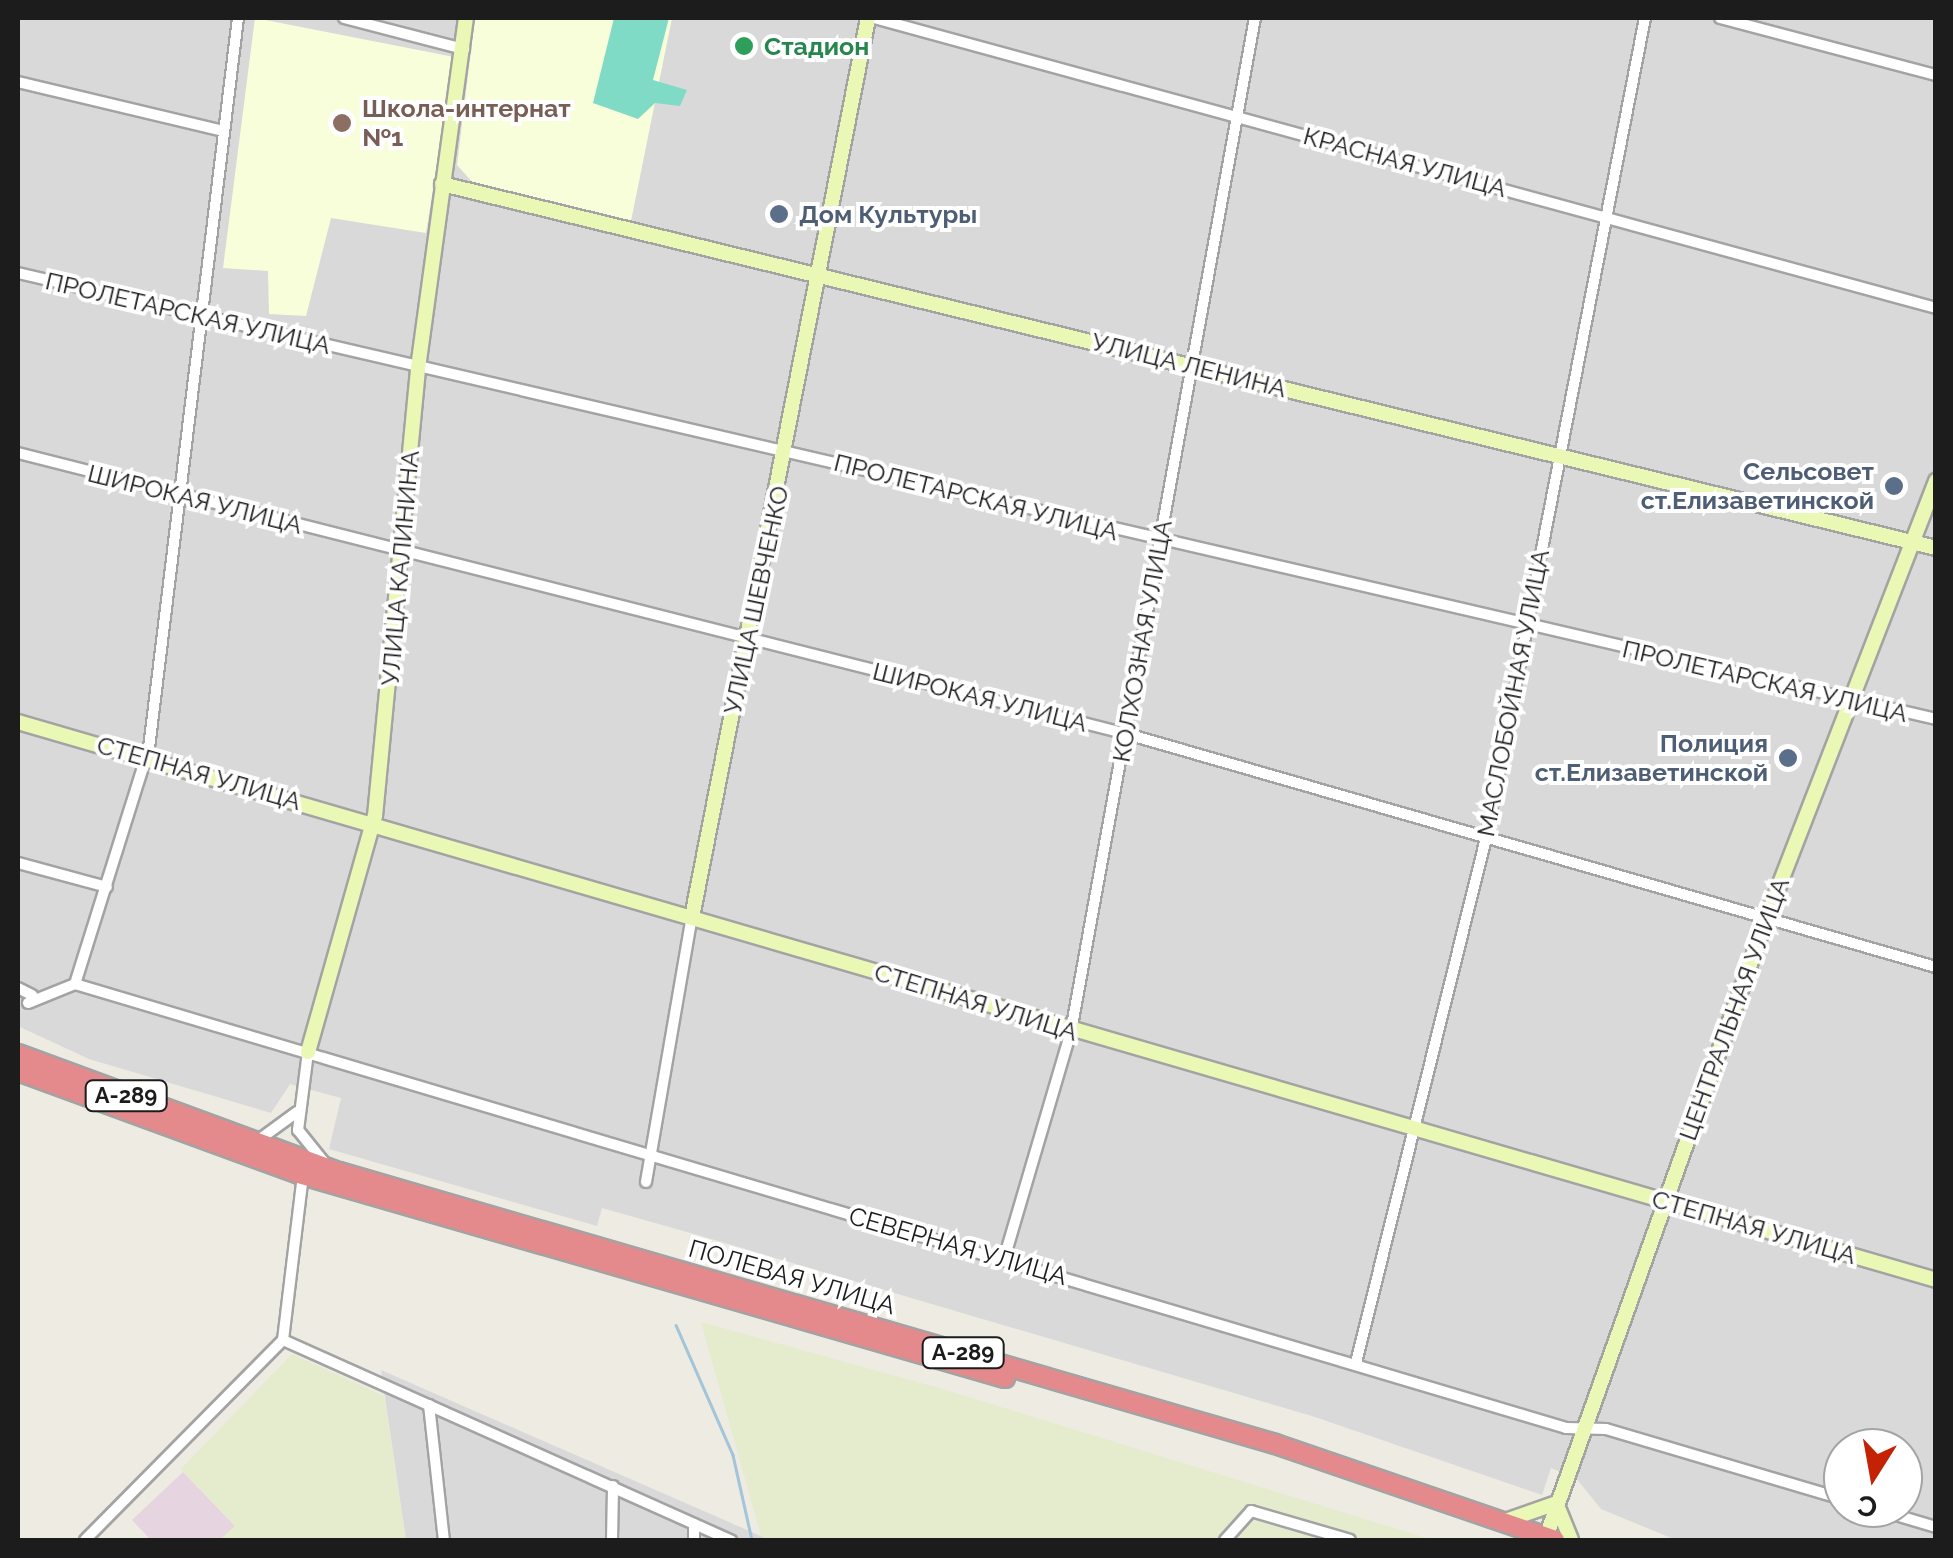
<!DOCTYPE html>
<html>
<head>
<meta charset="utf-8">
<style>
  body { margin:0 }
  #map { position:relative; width:1953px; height:1558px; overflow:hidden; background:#edebe2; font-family:Raleway,sans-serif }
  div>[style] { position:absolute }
  .residential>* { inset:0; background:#dad9d9 }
  .industrial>* { inset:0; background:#e6d4e0 }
  .education>* { inset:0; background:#f9feda }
  .farmland>* { inset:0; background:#e5eccd }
  .pitch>* { inset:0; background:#80dbc6 }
  .stream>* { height:2.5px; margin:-1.25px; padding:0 1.25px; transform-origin:1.25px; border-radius:1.25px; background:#a2c5da }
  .roads { filter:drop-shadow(2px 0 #a3a3a3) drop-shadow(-2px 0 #a3a3a3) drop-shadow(0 2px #a3a3a3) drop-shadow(0 -2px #a3a3a3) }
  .street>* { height:10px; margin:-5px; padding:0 5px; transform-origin:5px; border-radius:5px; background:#fff }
  .secondary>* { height:14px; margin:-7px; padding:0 7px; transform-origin:7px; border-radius:7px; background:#eaf8b5 }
  .highway>* { height:18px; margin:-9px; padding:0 9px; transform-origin:9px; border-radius:9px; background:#e48a8d }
  .dots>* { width:28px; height:28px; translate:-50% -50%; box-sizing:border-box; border:5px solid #fff; border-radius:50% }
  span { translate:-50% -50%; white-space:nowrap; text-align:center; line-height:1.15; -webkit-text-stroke:8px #fff; paint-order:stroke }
  .shield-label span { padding:2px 8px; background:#fff; border:2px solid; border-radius:8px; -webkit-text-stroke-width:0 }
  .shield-label { font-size:22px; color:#1c1c1c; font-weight:700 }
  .leisure-label { font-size:25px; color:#27864d; font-weight:700 }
  .left { translate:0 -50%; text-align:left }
  .education-label { font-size:25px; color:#785e54; font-weight:700 }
  .street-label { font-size:25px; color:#1c1c1c }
  .service-label { font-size:25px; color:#4e5e75; font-weight:700 }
  .right { translate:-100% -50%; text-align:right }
  .frame { position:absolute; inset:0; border:20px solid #1c1c1c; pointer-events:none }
  .north { position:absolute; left:1823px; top:1428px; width:100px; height:100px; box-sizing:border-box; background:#fff; border:2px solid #a4a4a4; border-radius:50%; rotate:191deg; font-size:28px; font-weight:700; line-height:40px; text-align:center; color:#1c1c1c }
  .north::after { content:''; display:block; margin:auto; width:35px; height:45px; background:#c32205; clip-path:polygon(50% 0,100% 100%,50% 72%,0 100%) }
</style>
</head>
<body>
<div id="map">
  <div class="residential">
    <div style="clip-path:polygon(evenodd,18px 18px,1935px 18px,1935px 1540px,1676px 1540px,1601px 1509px,1576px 1478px,1551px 1468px,1542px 1495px,1312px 1416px,694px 1234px,602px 1208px,597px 1226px,329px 1149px,341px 1098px,290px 1084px,271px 1113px,89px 1059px,20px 1027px,18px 18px,1843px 1448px,1903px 1448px,1903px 1508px,1843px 1508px,1843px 1448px)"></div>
    <div style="clip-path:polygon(381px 1370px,770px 1540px,406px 1540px)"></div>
  </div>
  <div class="industrial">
    <div style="clip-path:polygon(183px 1472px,235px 1526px,220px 1540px,151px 1540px,132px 1520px)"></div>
  </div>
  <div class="education">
    <div style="clip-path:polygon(255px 18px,454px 57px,426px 233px,331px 218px,306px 316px,269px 314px,268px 271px,223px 268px)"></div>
    <div style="clip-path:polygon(475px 18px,672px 18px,631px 221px,475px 185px,457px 165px)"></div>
  </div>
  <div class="farmland">
    <div style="clip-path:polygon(701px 1322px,946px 1390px,1433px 1540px,770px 1540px,761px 1536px)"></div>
    <div style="clip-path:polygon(292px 1354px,384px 1396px,406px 1540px,220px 1540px,235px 1526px,181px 1469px)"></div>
  </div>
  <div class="pitch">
    <div style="clip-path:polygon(614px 18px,669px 18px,653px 80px,687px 90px,680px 106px,655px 103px,638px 119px,593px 103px)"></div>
  </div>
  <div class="stream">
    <div style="left:676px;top:1325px;width:142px;rotate:66.3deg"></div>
    <div style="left:733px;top:1455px;width:87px;rotate:77.4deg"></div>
  </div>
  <div class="roads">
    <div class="street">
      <div style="left:344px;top:18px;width:124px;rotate:14.5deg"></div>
      <div style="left:874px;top:18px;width:1101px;rotate:15.27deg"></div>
      <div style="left:1720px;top:18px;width:223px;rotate:14.8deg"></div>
      <div style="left:18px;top:82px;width:211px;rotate:13.4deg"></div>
      <div style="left:18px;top:273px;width:1969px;rotate:13.09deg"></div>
      <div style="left:18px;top:453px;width:1144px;rotate:14.22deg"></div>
      <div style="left:1127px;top:734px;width:842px;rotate:16.07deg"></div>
      <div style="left:18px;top:863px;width:92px;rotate:15.1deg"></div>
      <div style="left:75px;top:984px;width:1556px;rotate:16.58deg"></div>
      <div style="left:1566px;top:1428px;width:40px;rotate:1.4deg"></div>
      <div style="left:1606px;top:1429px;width:247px;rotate:16.5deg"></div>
      <div style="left:75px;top:984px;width:247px;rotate:-72.6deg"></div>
      <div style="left:149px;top:748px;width:735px;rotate:-83.05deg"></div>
      <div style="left:18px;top:988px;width:16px;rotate:27deg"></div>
      <div style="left:28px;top:1003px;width:51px;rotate:-22deg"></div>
      <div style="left:308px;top:1052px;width:79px;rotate:97.3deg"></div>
      <div style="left:298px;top:1130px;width:40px;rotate:51deg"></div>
      <div style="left:260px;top:1139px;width:46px;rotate:-36.1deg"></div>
      <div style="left:646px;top:1182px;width:269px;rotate:-80.2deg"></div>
      <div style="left:1004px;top:1259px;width:238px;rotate:-73.6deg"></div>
      <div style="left:1071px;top:1031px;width:1030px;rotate:-79.71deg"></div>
      <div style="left:283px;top:1340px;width:491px;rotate:24.1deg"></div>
      <div style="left:1356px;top:1363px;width:541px;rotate:-76.09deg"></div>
      <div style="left:1486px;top:838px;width:835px;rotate:-79.03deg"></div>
      <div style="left:429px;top:1405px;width:136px;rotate:83.7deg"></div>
      <div style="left:1872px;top:1508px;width:67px;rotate:16.5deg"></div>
      <div style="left:85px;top:1540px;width:281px;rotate:-45.3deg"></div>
      <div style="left:283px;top:1340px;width:166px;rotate:-83.1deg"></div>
      <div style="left:612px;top:1540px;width:54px;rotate:-88.9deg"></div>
      <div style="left:694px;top:1540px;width:16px;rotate:-90deg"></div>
      <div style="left:1225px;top:1540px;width:39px;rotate:-48deg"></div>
      <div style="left:1251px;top:1511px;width:103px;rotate:16.3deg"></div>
    </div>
    <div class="secondary">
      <div style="left:442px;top:184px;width:1538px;rotate:13.69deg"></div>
      <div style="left:18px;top:722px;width:1998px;rotate:16.22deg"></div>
      <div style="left:692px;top:917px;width:916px;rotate:-78.92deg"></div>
      <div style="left:308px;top:1052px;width:245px;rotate:-74.2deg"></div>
      <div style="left:375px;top:816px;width:450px;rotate:-84.5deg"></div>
      <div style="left:418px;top:368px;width:353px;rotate:-82.2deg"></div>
      <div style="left:1559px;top:1510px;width:32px;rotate:68deg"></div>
      <div style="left:1508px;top:1520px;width:52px;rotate:-19.1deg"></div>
      <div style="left:1545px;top:1540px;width:661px;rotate:-70.39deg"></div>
      <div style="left:1767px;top:917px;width:468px;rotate:-68.8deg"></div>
    </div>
    <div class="highway">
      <div style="left:18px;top:1054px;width:342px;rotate:20.2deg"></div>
      <div style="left:339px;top:1172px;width:975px;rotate:16.2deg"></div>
      <div style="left:1275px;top:1444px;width:296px;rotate:18.9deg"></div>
      <div style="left:18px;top:1071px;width:299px;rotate:20.1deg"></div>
      <div style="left:299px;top:1174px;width:735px;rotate:16.12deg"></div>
    </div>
  </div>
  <div class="dots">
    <div style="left:744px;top:46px;background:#2e9e5b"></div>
    <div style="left:342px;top:123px;background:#8d6e63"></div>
    <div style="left:779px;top:214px;background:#5c6f8a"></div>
    <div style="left:1894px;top:486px;background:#5c6f8a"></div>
    <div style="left:1788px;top:758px;background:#5c6f8a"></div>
  </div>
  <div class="shield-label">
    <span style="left:126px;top:1096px">А-289</span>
    <span style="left:963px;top:1353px">А-289</span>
  </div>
  <div class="leisure-label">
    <span class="left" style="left:764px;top:46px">Стадион</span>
  </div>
  <div class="education-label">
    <span class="left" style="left:362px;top:123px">Школа-интернат<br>№1</span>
  </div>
  <div class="street-label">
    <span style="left:1405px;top:162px;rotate:15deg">КРАСНАЯ УЛИЦА</span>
    <span style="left:188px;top:313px;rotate:13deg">ПРОЛЕТАРСКАЯ УЛИЦА</span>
    <span style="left:1189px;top:365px;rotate:14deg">УЛИЦА ЛЕНИНА</span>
    <span style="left:976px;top:497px;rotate:14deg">ПРОЛЕТАРСКАЯ УЛИЦА</span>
    <span style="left:195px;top:499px;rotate:14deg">ШИРОКАЯ УЛИЦА</span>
    <span style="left:400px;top:568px;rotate:-85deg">УЛИЦА КАЛИНИНА</span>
    <span style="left:756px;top:600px;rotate:-78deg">УЛИЦА ШЕВЧЕНКО</span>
    <span style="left:1142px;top:641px;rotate:-80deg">КОЛХОЗНАЯ УЛИЦА</span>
    <span style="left:1765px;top:681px;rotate:13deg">ПРОЛЕТАРСКАЯ УЛИЦА</span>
    <span style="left:1513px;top:693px;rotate:-79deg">МАСЛОБОЙНАЯ УЛИЦА</span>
    <span style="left:980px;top:697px;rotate:14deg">ШИРОКАЯ УЛИЦА</span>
    <span style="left:199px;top:773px;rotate:16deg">СТЕПНАЯ УЛИЦА</span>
    <span style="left:976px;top:1002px;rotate:17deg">СТЕПНАЯ УЛИЦА</span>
    <span style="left:1734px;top:1009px;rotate:-70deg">ЦЕНТРАЛЬНАЯ УЛИЦА</span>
    <span style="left:1754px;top:1227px;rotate:16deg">СТЕПНАЯ УЛИЦА</span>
    <span style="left:958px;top:1246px;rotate:16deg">СЕВЕРНАЯ УЛИЦА</span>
    <span style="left:792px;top:1277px;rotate:16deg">ПОЛЕВАЯ УЛИЦА</span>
  </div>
  <div class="service-label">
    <span class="left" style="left:799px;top:214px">Дом Культуры</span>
    <span class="right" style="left:1874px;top:486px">Сельсовет<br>ст.Елизаветинской</span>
    <span class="right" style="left:1768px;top:758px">Полиция<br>ст.Елизаветинской</span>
  </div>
  <div class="frame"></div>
  <div class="north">С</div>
</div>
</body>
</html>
